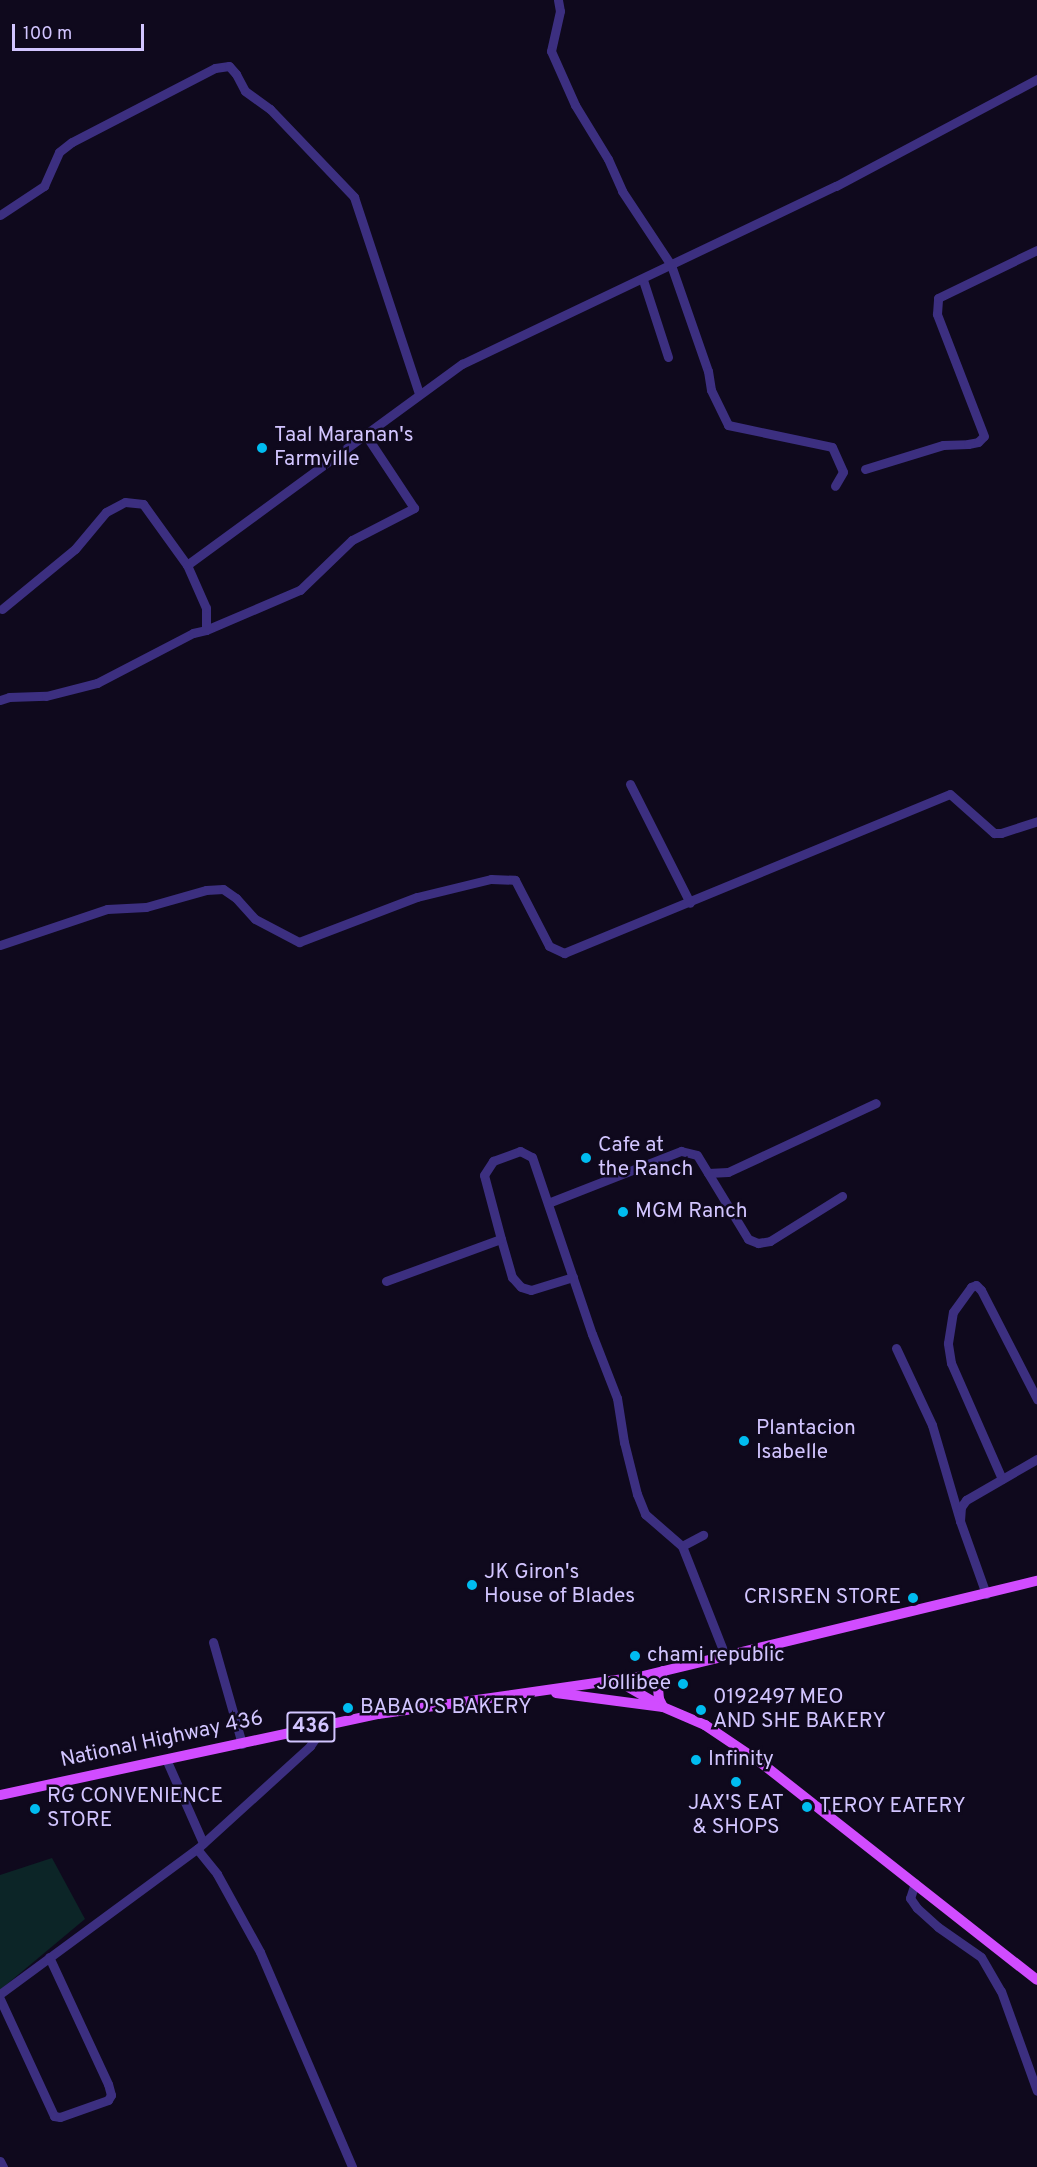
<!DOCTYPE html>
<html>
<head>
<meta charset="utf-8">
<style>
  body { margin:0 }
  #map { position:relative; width:1037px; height:2167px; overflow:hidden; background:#0f091d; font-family:Overpass,sans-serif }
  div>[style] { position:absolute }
  .green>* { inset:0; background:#0c2527 }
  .minor>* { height:9px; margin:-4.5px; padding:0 4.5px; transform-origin:4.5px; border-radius:4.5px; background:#3c2f80 }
  .major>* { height:10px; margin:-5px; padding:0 5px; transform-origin:5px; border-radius:5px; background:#d14cff }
  .dots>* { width:16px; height:16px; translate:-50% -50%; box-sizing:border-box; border:3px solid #0f091d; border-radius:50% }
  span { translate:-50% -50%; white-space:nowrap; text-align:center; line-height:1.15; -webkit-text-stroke:5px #0f091d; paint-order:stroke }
  .shield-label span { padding:2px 4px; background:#0f091d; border:2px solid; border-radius:4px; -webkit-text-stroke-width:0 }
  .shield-label { font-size:20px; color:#d2c5ff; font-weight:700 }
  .poi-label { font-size:21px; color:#d2c5ff }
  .left { translate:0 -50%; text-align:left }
  .right { translate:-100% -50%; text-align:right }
  .street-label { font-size:21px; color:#d2c5ff }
  .scale { position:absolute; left:12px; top:24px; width:132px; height:27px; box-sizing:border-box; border:3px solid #d2c5ff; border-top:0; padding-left:8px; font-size:18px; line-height:21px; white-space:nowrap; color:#d2c5ff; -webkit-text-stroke:4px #0f091d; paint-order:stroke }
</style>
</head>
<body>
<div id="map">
  <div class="green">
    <div style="clip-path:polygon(52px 1858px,85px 1919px,0 1990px,0 1875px)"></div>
  </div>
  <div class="minor">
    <div style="left:558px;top:0;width:11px;rotate:80deg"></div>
    <div style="left:560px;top:11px;width:41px;rotate:102.7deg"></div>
    <div style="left:551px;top:51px;width:59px;rotate:66deg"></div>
    <div style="left:575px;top:105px;width:63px;rotate:58.6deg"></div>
    <div style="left:608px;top:159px;width:35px;rotate:66deg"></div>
    <div style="left:622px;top:191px;width:89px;rotate:56.5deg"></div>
    <div style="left:671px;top:265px;width:112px;rotate:70.8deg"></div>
    <div style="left:708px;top:371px;width:19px;rotate:81deg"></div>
    <div style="left:711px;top:390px;width:39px;rotate:64deg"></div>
    <div style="left:728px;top:425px;width:106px;rotate:11.9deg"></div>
    <div style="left:832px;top:447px;width:27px;rotate:66deg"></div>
    <div style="left:843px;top:472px;width:16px;rotate:120deg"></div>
    <div style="left:0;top:215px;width:53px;rotate:-33.4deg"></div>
    <div style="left:44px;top:186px;width:37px;rotate:-66deg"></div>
    <div style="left:59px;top:152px;width:16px;rotate:-38deg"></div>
    <div style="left:72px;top:142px;width:161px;rotate:-27.4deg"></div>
    <div style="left:215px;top:68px;width:14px;rotate:-8deg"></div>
    <div style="left:229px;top:66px;width:11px;rotate:49deg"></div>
    <div style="left:236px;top:74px;width:19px;rotate:62deg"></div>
    <div style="left:245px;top:91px;width:31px;rotate:36deg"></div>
    <div style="left:270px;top:109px;width:122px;rotate:46.3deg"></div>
    <div style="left:354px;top:197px;width:207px;rotate:71.7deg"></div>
    <div style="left:643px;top:280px;width:81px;rotate:72deg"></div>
    <div style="left:865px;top:469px;width:82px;rotate:-17.1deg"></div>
    <div style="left:943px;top:445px;width:25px;rotate:-2deg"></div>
    <div style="left:968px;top:444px;width:10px;rotate:-11deg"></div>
    <div style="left:978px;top:442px;width:8px;rotate:-45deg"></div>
    <div style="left:984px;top:436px;width:131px;rotate:-111.1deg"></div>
    <div style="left:937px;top:314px;width:16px;rotate:-86deg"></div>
    <div style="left:938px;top:298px;width:110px;rotate:-25.9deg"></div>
    <div style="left:2px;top:609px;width:94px;rotate:-39.4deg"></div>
    <div style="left:75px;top:549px;width:48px;rotate:-50deg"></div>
    <div style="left:106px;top:512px;width:21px;rotate:-28deg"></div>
    <div style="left:125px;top:502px;width:18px;rotate:6deg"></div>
    <div style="left:143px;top:504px;width:75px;rotate:54.2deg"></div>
    <div style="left:206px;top:630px;width:102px;rotate:-23.1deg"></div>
    <div style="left:300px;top:590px;width:72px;rotate:-43.9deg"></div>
    <div style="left:352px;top:540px;width:70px;rotate:-27.3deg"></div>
    <div style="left:414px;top:508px;width:89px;rotate:-123.5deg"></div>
    <div style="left:0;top:700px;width:9px;rotate:-18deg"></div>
    <div style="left:9px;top:697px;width:37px;rotate:-2deg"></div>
    <div style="left:46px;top:696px;width:53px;rotate:-14.3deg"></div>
    <div style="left:97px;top:683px;width:108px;rotate:-27.5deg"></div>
    <div style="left:193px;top:633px;width:13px;rotate:-13deg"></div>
    <div style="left:206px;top:630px;width:22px;rotate:-90deg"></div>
    <div style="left:206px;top:608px;width:47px;rotate:-113.8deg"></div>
    <div style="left:187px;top:565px;width:341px;rotate:-36.2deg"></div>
    <div style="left:462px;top:364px;width:414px;rotate:-25.5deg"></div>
    <div style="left:836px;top:186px;width:228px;rotate:-28deg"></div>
    <div style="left:630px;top:784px;width:133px;rotate:63.2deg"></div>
    <div style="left:0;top:945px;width:113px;rotate:-18.6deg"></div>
    <div style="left:107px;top:909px;width:39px;rotate:-3deg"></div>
    <div style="left:146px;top:907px;width:62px;rotate:-15.8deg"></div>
    <div style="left:206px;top:890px;width:17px;rotate:-3deg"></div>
    <div style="left:223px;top:889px;width:16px;rotate:35deg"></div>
    <div style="left:236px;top:898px;width:28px;rotate:48deg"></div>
    <div style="left:255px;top:919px;width:50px;rotate:27.6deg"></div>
    <div style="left:299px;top:942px;width:126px;rotate:-20.9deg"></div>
    <div style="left:417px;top:897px;width:76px;rotate:-13.7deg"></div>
    <div style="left:491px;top:879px;width:24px;rotate:2deg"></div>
    <div style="left:515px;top:880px;width:74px;rotate:62.7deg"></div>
    <div style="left:549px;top:946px;width:17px;rotate:25deg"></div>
    <div style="left:564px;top:953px;width:417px;rotate:-22.4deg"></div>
    <div style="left:950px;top:794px;width:59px;rotate:41.6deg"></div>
    <div style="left:994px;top:833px;width:7px"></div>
    <div style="left:1001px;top:833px;width:38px;rotate:-18deg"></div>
    <div style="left:708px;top:1173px;width:20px;rotate:-3deg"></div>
    <div style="left:728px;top:1172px;width:163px;rotate:-25deg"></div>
    <div style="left:548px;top:1203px;width:143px;rotate:-21.4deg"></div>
    <div style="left:681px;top:1151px;width:16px;rotate:14deg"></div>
    <div style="left:697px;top:1155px;width:98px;rotate:58.7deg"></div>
    <div style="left:748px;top:1239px;width:11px;rotate:22deg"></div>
    <div style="left:758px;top:1243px;width:12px;rotate:-9deg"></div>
    <div style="left:770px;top:1241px;width:85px;rotate:-32deg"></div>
    <div style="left:501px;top:1239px;width:40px;rotate:74deg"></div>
    <div style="left:512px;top:1277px;width:13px;rotate:48deg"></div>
    <div style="left:521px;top:1287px;width:10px;rotate:17deg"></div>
    <div style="left:531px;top:1290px;width:44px;rotate:-17.2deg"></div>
    <div style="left:386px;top:1281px;width:122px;rotate:-20.1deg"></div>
    <div style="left:501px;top:1239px;width:66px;rotate:-104.9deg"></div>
    <div style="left:484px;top:1175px;width:17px;rotate:-57deg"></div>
    <div style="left:493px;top:1161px;width:29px;rotate:-20deg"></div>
    <div style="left:520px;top:1151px;width:13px;rotate:27deg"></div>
    <div style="left:532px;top:1157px;width:187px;rotate:71.3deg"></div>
    <div style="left:592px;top:1334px;width:69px;rotate:68.7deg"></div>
    <div style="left:617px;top:1398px;width:45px;rotate:81deg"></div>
    <div style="left:624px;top:1442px;width:54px;rotate:76deg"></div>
    <div style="left:637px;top:1494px;width:22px;rotate:68deg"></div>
    <div style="left:645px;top:1514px;width:49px;rotate:40.9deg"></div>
    <div style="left:682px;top:1546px;width:117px;rotate:68.5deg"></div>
    <div style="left:896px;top:1348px;width:85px;rotate:64.9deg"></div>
    <div style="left:932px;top:1425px;width:100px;rotate:73.7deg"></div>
    <div style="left:1002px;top:1479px;width:127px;rotate:-113.7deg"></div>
    <div style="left:951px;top:1363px;width:20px;rotate:-99deg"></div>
    <div style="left:948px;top:1343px;width:31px;rotate:-81deg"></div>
    <div style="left:953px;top:1312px;width:31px;rotate:-54deg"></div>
    <div style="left:971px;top:1287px;width:5px;rotate:-22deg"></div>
    <div style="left:976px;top:1285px;width:7px;rotate:45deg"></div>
    <div style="left:981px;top:1290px;width:123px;rotate:62.8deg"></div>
    <div style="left:682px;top:1546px;width:24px;rotate:-28deg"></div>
    <div style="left:986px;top:1594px;width:77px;rotate:-109.6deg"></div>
    <div style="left:960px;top:1521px;width:14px;rotate:-86deg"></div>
    <div style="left:961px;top:1507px;width:9px;rotate:-54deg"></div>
    <div style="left:966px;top:1500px;width:82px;rotate:-30deg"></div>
    <div style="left:213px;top:1642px;width:106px;rotate:74.1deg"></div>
    <div style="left:166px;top:1759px;width:92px;rotate:66.2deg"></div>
    <div style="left:197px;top:1849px;width:32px;rotate:51deg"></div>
    <div style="left:217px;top:1874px;width:89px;rotate:61.1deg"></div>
    <div style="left:260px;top:1952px;width:234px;rotate:66.8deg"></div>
    <div style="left:915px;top:1883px;width:16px;rotate:108deg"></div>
    <div style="left:910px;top:1898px;width:12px;rotate:55deg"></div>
    <div style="left:917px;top:1908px;width:28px;rotate:42deg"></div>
    <div style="left:938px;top:1927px;width:52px;rotate:34.9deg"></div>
    <div style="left:981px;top:1957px;width:39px;rotate:60deg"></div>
    <div style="left:1001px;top:1991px;width:106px;rotate:70.2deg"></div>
    <div style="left:0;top:1994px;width:245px;rotate:-36.4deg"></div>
    <div style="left:197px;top:1849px;width:153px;rotate:-42.3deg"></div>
    <div style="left:310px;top:1746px;width:11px;rotate:-56deg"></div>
    <div style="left:316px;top:1737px;width:11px;rotate:-95deg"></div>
    <div style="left:0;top:1999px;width:129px;rotate:65.2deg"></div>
    <div style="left:54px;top:2116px;width:6px;rotate:9deg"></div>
    <div style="left:60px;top:2117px;width:51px;rotate:-19.5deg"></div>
    <div style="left:108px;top:2100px;width:6px;rotate:-59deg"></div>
    <div style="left:111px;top:2095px;width:11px;rotate:-105deg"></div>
    <div style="left:108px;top:2084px;width:140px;rotate:-114.9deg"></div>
    <div style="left:0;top:2161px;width:7px;rotate:63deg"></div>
  </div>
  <div class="major">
    <div style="left:663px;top:1671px;width:18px;rotate:106deg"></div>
    <div style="left:658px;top:1688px;width:11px;rotate:85deg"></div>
    <div style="left:659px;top:1699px;width:9px;rotate:63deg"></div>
    <div style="left:616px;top:1680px;width:52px;rotate:30deg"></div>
    <div style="left:556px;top:1693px;width:108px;rotate:7.5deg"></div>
    <div style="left:663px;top:1707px;width:46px;rotate:23.2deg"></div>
    <div style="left:705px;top:1725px;width:66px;rotate:33.9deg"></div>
    <div style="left:760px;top:1762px;width:352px;rotate:38.2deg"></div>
    <div style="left:0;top:1795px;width:387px;rotate:-12.1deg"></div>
    <div style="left:378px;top:1714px;width:264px;rotate:-8.1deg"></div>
    <div style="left:639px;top:1677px;width:409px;rotate:-13.6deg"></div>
  </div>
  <div class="dots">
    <div style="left:262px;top:448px;background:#00bcf0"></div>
    <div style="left:586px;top:1158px;background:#00bcf0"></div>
    <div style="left:623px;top:1212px;background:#00bcf0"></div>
    <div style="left:744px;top:1441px;background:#00bcf0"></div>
    <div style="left:472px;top:1585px;background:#00bcf0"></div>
    <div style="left:913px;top:1598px;background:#00bcf0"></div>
    <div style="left:635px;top:1656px;background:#00bcf0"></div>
    <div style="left:683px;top:1684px;background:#00bcf0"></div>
    <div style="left:348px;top:1708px;background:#00bcf0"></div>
    <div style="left:701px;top:1710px;background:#00bcf0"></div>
    <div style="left:696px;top:1760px;background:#00bcf0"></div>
    <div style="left:736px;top:1782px;background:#00bcf0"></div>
    <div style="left:807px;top:1807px;background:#00bcf0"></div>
    <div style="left:35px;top:1809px;background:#00bcf0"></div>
  </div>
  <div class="shield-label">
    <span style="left:311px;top:1727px">436</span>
  </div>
  <div class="poi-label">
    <span class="left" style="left:274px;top:448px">Taal Maranan's<br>Farmville</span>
    <span class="left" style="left:598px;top:1158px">Cafe at<br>the Ranch</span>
    <span class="left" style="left:635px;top:1212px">MGM Ranch</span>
    <span class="left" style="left:756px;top:1441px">Plantacion<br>Isabelle</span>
    <span class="left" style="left:484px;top:1585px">JK Giron's<br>House of Blades</span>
    <span class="right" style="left:901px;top:1598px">CRISREN STORE</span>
    <span class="left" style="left:647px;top:1656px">chami republic</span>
    <span class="right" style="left:671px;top:1684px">Jollibee</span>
    <span class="left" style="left:713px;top:1710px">0192497 MEO<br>AND SHE BAKERY</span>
    <span class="left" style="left:360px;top:1708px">BABAO'S BAKERY</span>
    <span class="left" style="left:708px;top:1760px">Infinity</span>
    <span class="left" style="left:47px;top:1809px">RG CONVENIENCE<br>STORE</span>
    <span style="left:736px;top:1816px">JAX'S EAT<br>&amp; SHOPS</span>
    <span class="left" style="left:819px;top:1807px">TEROY EATERY</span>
  </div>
  <div class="street-label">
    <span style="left:162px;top:1740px;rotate:-12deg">National Highway 436</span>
  </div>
  <div class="scale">100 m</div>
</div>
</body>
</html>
